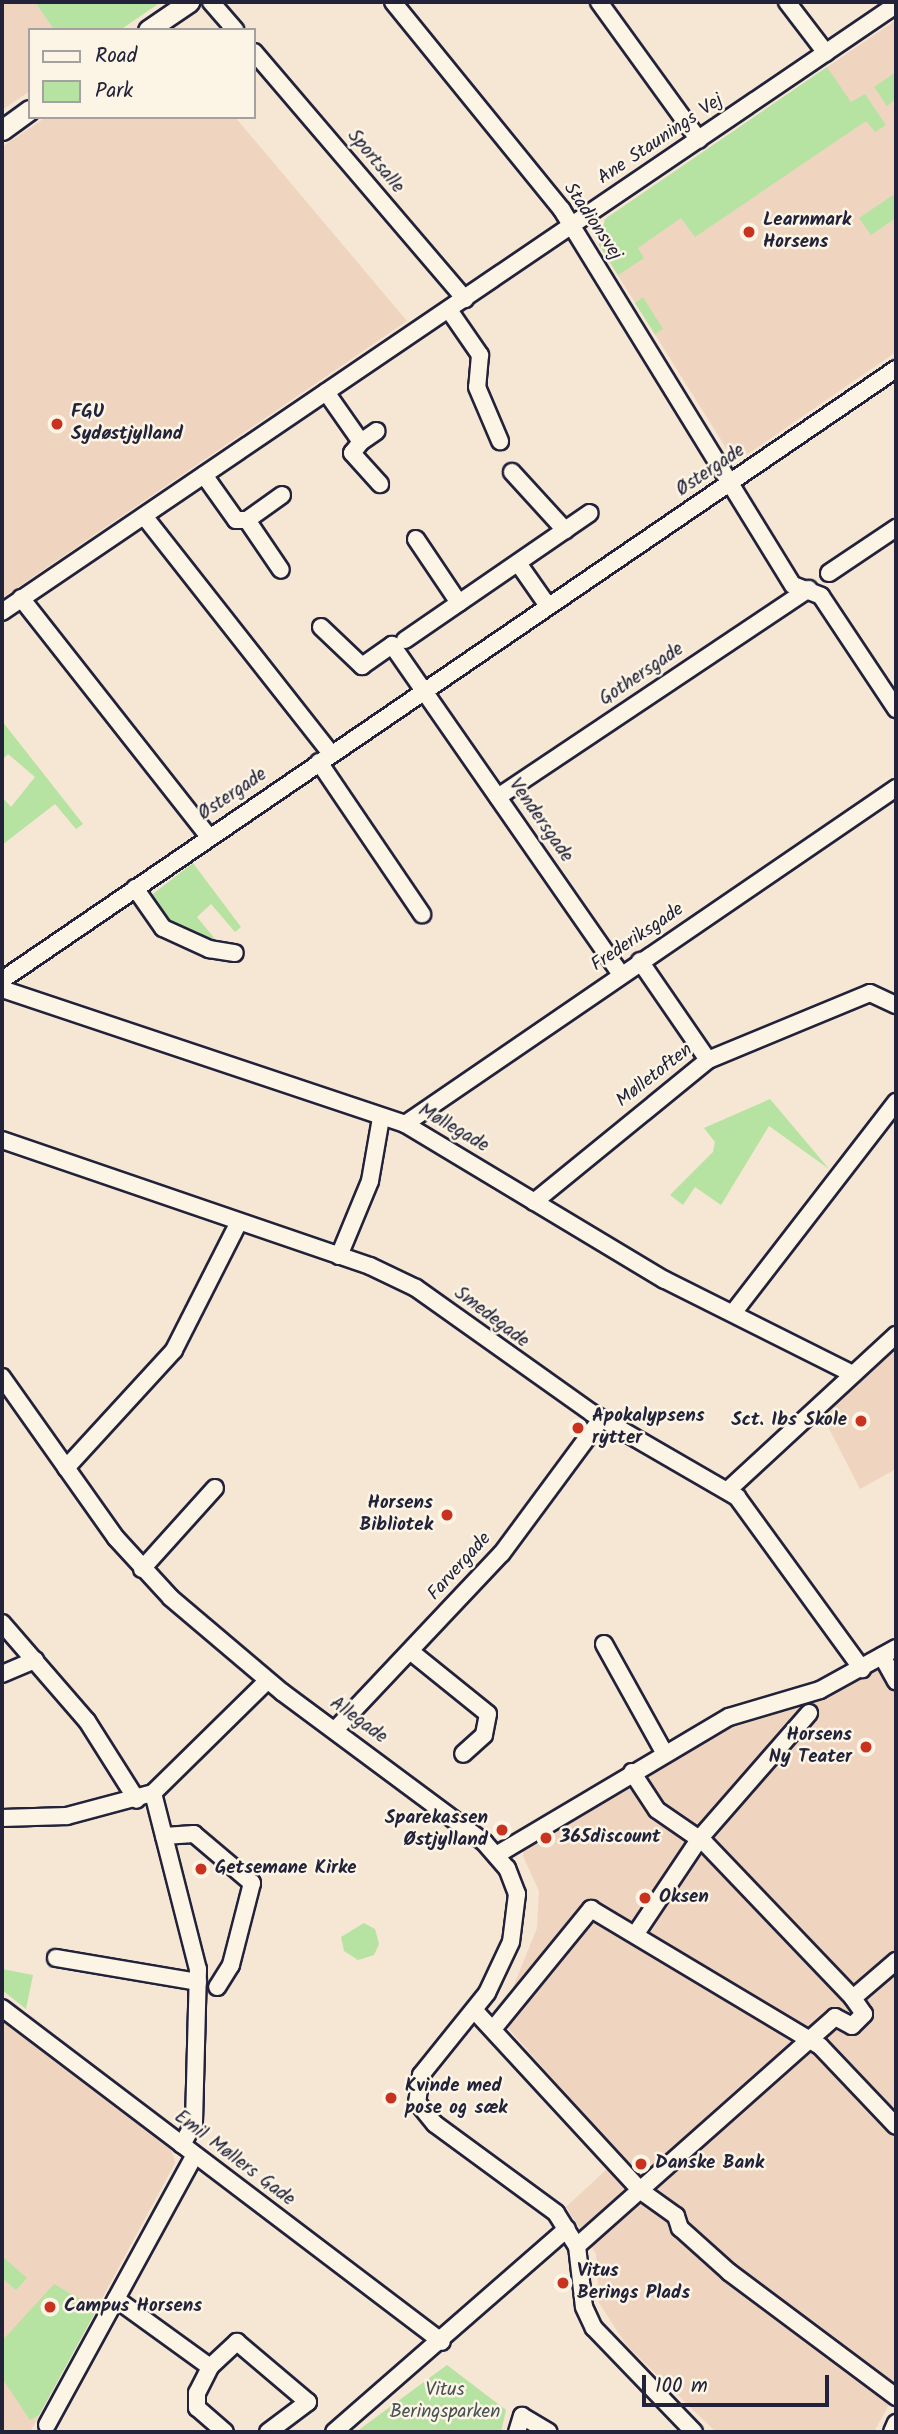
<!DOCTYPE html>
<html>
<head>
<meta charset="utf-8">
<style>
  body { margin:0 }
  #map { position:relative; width:898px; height:2434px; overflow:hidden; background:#f6e6d4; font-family:Kalam,sans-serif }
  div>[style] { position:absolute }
  .built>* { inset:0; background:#efd5c0 }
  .green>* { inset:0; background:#b6e3a1 }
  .roads { filter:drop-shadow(2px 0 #22223b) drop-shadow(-2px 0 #22223b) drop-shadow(0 2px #22223b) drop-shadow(0 -2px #22223b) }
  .minor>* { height:16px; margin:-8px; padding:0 8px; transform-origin:8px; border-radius:8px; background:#fcf5e5 }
  .major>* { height:19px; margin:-9.5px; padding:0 9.5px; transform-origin:9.5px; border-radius:9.5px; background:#fcf5e5 }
  .dots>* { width:19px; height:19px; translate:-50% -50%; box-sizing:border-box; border:4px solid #fcf5e5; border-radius:50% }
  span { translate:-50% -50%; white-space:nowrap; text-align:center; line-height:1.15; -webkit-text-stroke:5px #fcf5e5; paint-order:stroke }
  .street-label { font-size:19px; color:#22223b }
  .poi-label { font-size:19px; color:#22223b; font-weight:700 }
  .left { translate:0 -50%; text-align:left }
  .right { translate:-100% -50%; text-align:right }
  .park-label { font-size:19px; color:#475254 }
  .frame { position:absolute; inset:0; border:4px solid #22223b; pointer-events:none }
  .legend { position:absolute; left:28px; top:28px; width:228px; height:91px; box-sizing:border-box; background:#fcf5e5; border:2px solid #a5a1a1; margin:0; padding:9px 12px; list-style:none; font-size:21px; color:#22223b }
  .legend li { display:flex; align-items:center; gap:14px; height:35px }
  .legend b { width:35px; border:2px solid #a5a1a1 }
  .scale { position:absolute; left:642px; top:2375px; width:187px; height:32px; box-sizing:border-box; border:4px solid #22223b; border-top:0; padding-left:9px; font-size:21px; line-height:24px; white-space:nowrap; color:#22223b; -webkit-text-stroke:5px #fcf5e5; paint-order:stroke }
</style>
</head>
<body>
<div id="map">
  <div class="built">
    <div style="clip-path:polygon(2px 2px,35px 2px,54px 30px,30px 30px,30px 91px,2px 110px)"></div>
    <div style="clip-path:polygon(896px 20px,896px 352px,748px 454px,726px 448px,599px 245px,605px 219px)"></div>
    <div style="clip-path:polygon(46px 117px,235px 117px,407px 321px,2px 598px,2px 147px)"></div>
    <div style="clip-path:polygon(896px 1350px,896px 1469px,860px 1489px,822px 1415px)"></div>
    <div style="clip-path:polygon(896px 1655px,896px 2392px,874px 2432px,716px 2432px,627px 2346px,599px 2303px,596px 2254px,566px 2207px,621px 2156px,493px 2011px,512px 1990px,537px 1928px,539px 1891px,523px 1856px,524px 1842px,725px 1726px)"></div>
    <div style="clip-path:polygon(2px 2021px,172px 2151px,175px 2163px,30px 2432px,2px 2432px)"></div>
  </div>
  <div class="green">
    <div style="clip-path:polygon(35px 2px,161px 2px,120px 30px,54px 30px)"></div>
    <div style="clip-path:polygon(827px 67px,851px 102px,865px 94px,886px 125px,875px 132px,866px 121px,695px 237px,681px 218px,638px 248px,644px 258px,618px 275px,599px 245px,605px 219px)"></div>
    <div style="clip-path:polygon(896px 72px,896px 99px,887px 106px,874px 87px)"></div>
    <div style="clip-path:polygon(896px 193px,896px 218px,871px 235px,859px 218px)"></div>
    <div style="clip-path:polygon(643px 297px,663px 329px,655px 334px,635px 303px)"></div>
    <div style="clip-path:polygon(2px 721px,83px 824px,76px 829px,55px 804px,2px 845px,2px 797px,11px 807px,35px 777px,8px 754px,2px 760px)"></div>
    <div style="clip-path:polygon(193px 863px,241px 927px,235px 932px,211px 904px,197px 917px,215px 939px,171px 926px,149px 897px)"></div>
    <div style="clip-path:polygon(770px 1099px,829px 1169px,769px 1126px,721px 1205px,695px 1187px,683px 1205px,670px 1195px,713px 1152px,715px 1142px,704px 1128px)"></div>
    <div style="clip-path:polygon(364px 1923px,375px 1929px,379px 1944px,374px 1955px,358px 1960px,344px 1951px,341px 1937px)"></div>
    <div style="clip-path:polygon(2px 1969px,33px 1975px,26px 2009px,2px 1990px)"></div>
    <div style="clip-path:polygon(2px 2256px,27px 2278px,16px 2290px,2px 2278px)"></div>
    <div style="clip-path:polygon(54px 2284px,97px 2309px,39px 2415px,30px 2420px,2px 2378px,2px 2341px)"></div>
    <div style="clip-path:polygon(447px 2365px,506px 2410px,501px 2432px,356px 2432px)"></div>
  </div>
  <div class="roads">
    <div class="minor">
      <div style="left:211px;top:2px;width:37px;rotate:49deg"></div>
      <div style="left:393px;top:2px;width:268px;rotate:50.9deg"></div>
      <div style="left:562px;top:210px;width:440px;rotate:58.4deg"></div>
      <div style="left:793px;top:585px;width:30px;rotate:21deg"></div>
      <div style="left:821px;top:596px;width:136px;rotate:56.4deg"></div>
      <div style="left:599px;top:2px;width:170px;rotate:54.1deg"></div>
      <div style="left:787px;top:2px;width:64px;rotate:52.6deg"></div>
      <div style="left:254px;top:52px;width:325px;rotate:49.5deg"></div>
      <div style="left:449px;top:310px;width:55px;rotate:55.4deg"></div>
      <div style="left:480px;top:355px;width:32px;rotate:95deg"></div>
      <div style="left:477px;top:387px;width:59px;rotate:66.9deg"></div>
      <div style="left:326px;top:392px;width:61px;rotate:55deg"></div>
      <div style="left:361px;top:442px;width:14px;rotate:129deg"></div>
      <div style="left:352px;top:453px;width:42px;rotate:47.9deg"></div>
      <div style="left:361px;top:442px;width:19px;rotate:-35deg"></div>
      <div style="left:512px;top:472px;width:79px;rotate:47.6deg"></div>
      <div style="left:204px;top:475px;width:55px;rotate:54.6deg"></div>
      <div style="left:236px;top:520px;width:11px"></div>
      <div style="left:247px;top:520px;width:60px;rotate:55.8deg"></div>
      <div style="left:144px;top:516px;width:303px;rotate:51.8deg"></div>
      <div style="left:247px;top:520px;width:43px;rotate:-35.5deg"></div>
      <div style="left:416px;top:539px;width:77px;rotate:56.1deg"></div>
      <div style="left:518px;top:563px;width:52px;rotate:55.1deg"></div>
      <div style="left:829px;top:573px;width:81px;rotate:-33.9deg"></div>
      <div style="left:21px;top:598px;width:304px;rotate:51.8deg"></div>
      <div style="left:2px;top:612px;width:1081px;rotate:-34.18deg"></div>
      <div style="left:321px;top:627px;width:57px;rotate:43.6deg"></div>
      <div style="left:362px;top:666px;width:37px;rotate:-35deg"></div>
      <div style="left:392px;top:645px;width:402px;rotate:55.2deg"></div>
      <div style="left:405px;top:640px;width:224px;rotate:-34.5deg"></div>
      <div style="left:319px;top:762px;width:184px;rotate:55.9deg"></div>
      <div style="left:498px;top:797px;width:374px;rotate:-33.8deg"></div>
      <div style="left:135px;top:888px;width:49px;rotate:55deg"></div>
      <div style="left:163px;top:928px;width:51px;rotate:24.5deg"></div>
      <div style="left:209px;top:949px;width:26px;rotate:9deg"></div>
      <div style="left:640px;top:961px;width:120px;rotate:55.5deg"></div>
      <div style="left:2px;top:980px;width:1083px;rotate:-34.35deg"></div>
      <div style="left:2px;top:989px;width:425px;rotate:18.5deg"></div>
      <div style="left:405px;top:1124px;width:303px;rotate:31deg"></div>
      <div style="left:665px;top:1280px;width:210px;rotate:26.6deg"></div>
      <div style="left:405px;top:1124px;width:595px;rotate:-34.38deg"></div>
      <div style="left:2px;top:1140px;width:389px;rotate:18.9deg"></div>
      <div style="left:370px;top:1266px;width:51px;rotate:25.6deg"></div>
      <div style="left:416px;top:1288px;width:216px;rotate:35.4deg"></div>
      <div style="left:592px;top:1413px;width:168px;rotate:30.1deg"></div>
      <div style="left:737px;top:1497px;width:213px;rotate:54deg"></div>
      <div style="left:534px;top:1202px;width:225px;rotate:-39.2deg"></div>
      <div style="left:708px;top:1060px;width:175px;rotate:-22.5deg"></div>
      <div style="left:870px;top:993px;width:29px;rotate:25deg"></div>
      <div style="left:339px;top:1256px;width:81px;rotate:-67.5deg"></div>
      <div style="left:370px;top:1181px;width:64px;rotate:-80.1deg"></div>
      <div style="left:733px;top:1313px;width:267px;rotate:-52.3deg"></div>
      <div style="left:2px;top:1377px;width:197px;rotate:54.7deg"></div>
      <div style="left:116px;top:1538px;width:81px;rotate:47.5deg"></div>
      <div style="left:171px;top:1598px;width:145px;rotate:40.3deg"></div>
      <div style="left:282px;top:1692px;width:252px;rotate:36.6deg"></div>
      <div style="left:484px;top:1842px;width:35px;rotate:49deg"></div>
      <div style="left:507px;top:1868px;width:28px;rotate:69deg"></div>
      <div style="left:517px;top:1894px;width:48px;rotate:97.1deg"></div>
      <div style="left:511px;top:1942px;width:56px;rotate:115.2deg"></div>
      <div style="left:487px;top:1993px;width:105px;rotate:128.8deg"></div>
      <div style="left:421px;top:2075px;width:27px;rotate:98deg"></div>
      <div style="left:417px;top:2102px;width:28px;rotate:51deg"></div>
      <div style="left:435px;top:2124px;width:150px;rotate:36.3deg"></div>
      <div style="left:556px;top:2213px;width:39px;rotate:58deg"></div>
      <div style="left:577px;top:2246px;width:61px;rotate:83.5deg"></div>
      <div style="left:584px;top:2307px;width:23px;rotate:65deg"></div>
      <div style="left:594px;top:2328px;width:144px;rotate:46.1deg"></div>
      <div style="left:66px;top:1468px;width:160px;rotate:-47.5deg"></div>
      <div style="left:174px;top:1350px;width:141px;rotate:-63.1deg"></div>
      <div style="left:728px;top:1490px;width:229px;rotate:-42.7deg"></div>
      <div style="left:142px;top:1569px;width:109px;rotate:-48deg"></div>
      <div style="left:2px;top:1623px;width:130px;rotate:49.1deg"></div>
      <div style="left:87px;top:1721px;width:93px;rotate:57.7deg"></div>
      <div style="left:604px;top:1644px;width:126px;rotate:61deg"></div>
      <div style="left:410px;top:1651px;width:100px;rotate:38.9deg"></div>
      <div style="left:488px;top:1714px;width:21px;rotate:101deg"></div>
      <div style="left:484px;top:1735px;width:28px;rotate:138deg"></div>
      <div style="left:882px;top:1656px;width:29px;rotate:61deg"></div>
      <div style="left:2px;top:1674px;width:36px;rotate:-23deg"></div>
      <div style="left:335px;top:1730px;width:243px;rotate:-46.7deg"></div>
      <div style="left:502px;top:1553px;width:167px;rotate:-53.5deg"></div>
      <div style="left:632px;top:1772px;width:45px;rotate:56.7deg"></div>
      <div style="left:657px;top:1810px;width:58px;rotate:34.5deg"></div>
      <div style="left:705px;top:1843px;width:214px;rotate:46.3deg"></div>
      <div style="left:153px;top:1793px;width:182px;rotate:75.7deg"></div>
      <div style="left:198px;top:1969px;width:154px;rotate:91.5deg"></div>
      <div style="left:194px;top:2123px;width:25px;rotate:119deg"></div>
      <div style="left:2px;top:1818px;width:65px;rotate:-1.8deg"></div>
      <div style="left:67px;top:1816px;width:89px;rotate:-15deg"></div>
      <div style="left:153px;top:1793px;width:160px;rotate:-44.5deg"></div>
      <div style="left:164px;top:1836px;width:30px;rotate:-4deg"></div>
      <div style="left:194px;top:1834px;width:76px;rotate:40.2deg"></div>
      <div style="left:252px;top:1883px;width:85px;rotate:104.4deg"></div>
      <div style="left:231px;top:1965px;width:26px;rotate:122deg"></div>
      <div style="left:498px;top:1854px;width:269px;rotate:-30.7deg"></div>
      <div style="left:729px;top:1717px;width:95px;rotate:-16.5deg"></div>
      <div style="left:820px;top:1690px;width:87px;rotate:-28.9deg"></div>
      <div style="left:637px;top:1932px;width:113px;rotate:-56.2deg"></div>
      <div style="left:700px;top:1838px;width:166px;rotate:-48.9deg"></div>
      <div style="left:56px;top:1958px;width:144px;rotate:9.6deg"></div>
      <div style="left:2px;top:2008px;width:552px;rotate:37.2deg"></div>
      <div style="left:475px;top:2011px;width:245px;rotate:47.3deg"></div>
      <div style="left:641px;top:2191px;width:43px;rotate:35.5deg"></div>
      <div style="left:676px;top:2216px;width:13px;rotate:72deg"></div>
      <div style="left:680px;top:2228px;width:66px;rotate:41.9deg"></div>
      <div style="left:729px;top:2272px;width:209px;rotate:36.8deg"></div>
      <div style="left:494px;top:2028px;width:154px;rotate:-50.8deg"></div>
      <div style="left:591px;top:1909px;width:267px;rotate:30.9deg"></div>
      <div style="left:820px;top:2046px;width:110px;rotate:46.5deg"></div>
      <div style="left:577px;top:2246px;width:345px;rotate:-41.6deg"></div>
      <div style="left:835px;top:2017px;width:19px;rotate:28deg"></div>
      <div style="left:852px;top:2026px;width:17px;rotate:-45deg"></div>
      <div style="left:864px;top:2014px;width:19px;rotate:-125deg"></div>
      <div style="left:853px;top:1998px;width:57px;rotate:-40.7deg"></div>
      <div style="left:116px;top:2299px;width:116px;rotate:35.9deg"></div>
      <div style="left:47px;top:2425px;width:307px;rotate:-61.3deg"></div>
      <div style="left:225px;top:2432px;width:37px;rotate:-139deg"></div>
      <div style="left:197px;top:2408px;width:15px;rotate:-90deg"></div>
      <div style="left:197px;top:2393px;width:29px;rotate:-63deg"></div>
      <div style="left:210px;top:2367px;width:37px;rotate:-43deg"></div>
      <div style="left:237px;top:2342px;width:93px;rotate:40.2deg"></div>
      <div style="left:308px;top:2402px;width:50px;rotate:143.1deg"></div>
      <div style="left:334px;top:2432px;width:309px;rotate:-41.1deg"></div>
      <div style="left:517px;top:2432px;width:17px;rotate:-73deg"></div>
      <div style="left:522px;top:2416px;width:31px;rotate:31deg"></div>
      <div style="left:892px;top:2432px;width:10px;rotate:-66deg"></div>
    </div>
    <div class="major">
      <div style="left:148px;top:30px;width:50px;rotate:-34.3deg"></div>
      <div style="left:2px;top:130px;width:34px;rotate:-36deg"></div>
    </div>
  </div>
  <div class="dots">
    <div style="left:749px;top:232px;background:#c8321e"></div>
    <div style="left:57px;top:424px;background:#c8321e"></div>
    <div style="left:861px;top:1421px;background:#c8321e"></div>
    <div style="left:578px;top:1428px;background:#c8321e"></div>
    <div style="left:447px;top:1515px;background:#c8321e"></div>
    <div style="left:866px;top:1747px;background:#c8321e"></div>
    <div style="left:502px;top:1830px;background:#c8321e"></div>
    <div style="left:546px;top:1838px;background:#c8321e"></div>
    <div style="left:201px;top:1869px;background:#c8321e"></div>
    <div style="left:645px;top:1898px;background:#c8321e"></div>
    <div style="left:391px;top:2098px;background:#c8321e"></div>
    <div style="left:641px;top:2164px;background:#c8321e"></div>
    <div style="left:563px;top:2283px;background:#c8321e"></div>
    <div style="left:50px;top:2307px;background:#c8321e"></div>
  </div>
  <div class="street-label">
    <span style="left:661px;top:140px;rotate:-34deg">Ane Staunings Vej</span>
    <span style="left:375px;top:162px;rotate:50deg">Sportsalle</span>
    <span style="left:592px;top:222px;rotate:56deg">Stadionsvej</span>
    <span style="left:711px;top:471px;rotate:-34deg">Østergade</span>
    <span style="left:642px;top:675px;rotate:-34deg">Gothersgade</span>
    <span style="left:233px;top:795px;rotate:-34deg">Østergade</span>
    <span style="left:540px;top:821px;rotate:55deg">Vendersgade</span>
    <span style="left:638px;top:938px;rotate:-34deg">Frederiksgade</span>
    <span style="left:655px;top:1076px;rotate:-38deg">Mølletoften</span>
    <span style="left:453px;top:1129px;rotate:30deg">Møllegade</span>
    <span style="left:491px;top:1318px;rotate:37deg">Smedegade</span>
    <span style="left:460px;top:1567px;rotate:-48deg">Farvergade</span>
    <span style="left:358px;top:1721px;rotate:36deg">Allegade</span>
    <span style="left:234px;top:2159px;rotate:37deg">Emil Møllers Gade</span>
  </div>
  <div class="poi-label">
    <span class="left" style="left:763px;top:232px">Learnmark<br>Horsens</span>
    <span class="left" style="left:71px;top:424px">FGU<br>Sydøstjylland</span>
    <span class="left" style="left:592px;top:1428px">Apokalypsens<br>rytter</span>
    <span class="right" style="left:847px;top:1421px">Sct. Ibs Skole</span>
    <span class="right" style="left:433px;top:1515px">Horsens<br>Bibliotek</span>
    <span class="right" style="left:852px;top:1747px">Horsens<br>Ny Teater</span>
    <span class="right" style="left:488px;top:1830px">Sparekassen<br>Østjylland</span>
    <span class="left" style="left:560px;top:1838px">365discount</span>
    <span class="left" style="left:215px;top:1869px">Getsemane Kirke</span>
    <span class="left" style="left:659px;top:1898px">Oksen</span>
    <span class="left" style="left:405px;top:2098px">Kvinde med<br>pose og sæk</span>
    <span class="left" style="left:655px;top:2164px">Danske Bank</span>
    <span class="left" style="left:577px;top:2283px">Vitus<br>Berings Plads</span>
    <span class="left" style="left:64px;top:2307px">Campus Horsens</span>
  </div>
  <div class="park-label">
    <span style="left:445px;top:2402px">Vitus<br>Beringsparken</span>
  </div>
  <div class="frame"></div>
  <ul class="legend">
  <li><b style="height:9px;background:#fcf5e5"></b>Road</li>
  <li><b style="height:19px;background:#b6e3a1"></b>Park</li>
  </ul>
  <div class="scale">100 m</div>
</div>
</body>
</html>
